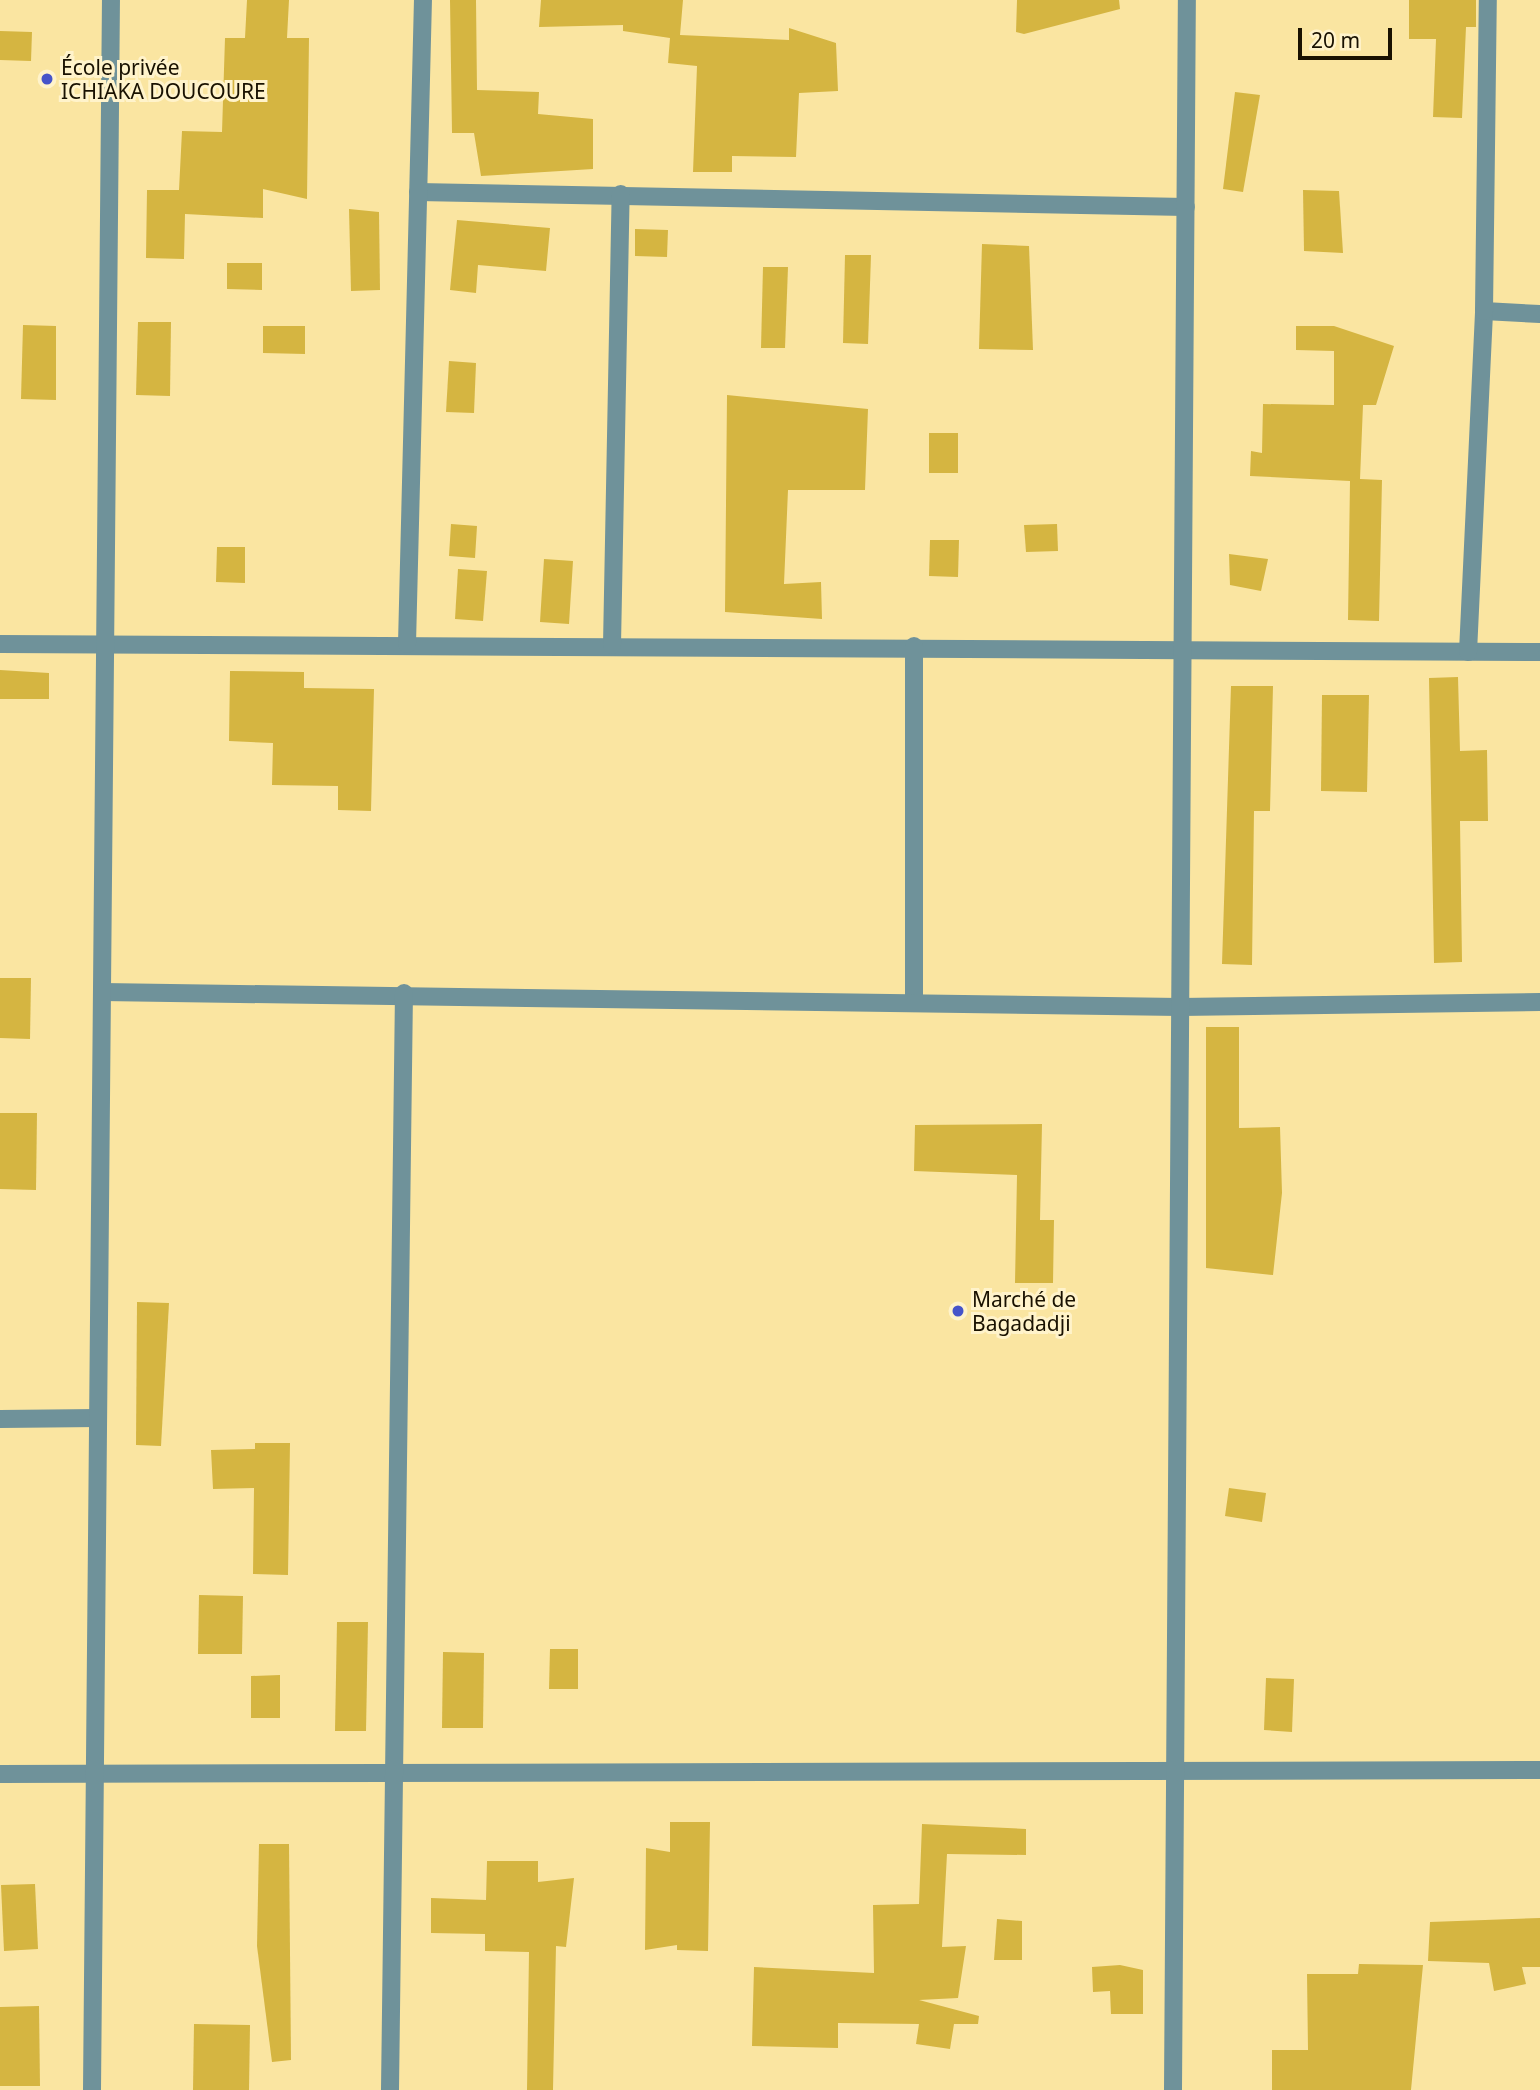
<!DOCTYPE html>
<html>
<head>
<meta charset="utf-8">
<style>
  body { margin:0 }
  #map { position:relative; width:1540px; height:2090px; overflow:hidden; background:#fae5a1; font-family:"Noto Sans",sans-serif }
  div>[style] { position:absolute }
  .building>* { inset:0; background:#d5b541 }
  .street>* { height:18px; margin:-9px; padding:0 9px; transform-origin:9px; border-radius:9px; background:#6f929a }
  .dots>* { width:19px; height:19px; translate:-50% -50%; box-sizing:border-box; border:4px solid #fff3cb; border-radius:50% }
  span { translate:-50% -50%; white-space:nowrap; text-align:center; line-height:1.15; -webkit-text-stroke:6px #fff3cb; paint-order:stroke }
  .poi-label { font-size:21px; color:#191100 }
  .left { translate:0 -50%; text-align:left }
  .scale { position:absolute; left:1298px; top:28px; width:94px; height:32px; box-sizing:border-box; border:4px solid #191100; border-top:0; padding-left:9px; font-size:21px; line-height:24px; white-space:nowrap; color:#191100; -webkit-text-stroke:5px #fff3cb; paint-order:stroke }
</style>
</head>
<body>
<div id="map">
  <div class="building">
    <div style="clip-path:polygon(247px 0,289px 0,287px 38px,309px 38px,307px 199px,263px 189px,263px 218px,185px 214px,184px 259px,146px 258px,147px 190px,179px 190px,182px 131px,222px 132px,225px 38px,245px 38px)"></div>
    <div style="clip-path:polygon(450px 0,476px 0,477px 90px,539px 92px,538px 114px,593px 119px,593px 169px,481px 176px,474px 133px,452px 133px)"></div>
    <div style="clip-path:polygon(541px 0,683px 0,680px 35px,789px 40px,789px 28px,836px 43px,838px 91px,799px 93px,796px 157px,732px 156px,732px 172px,693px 172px,697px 66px,668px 63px,670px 38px,623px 31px,623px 25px,539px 27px)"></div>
    <div style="clip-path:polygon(1017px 0,1119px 0,1120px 9px,1024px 34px,1016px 32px)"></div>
    <div style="clip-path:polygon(1409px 0,1476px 0,1476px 27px,1466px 27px,1462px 118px,1433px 117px,1436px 39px,1409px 39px)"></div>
    <div style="clip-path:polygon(0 31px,32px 32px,31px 61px,0 60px)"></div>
    <div style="clip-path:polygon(1235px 92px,1260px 95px,1243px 192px,1223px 189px)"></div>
    <div style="clip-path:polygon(1303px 190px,1339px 191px,1343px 253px,1304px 251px)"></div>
    <div style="clip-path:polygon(349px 209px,379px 212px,380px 290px,351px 291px)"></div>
    <div style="clip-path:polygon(457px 220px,550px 228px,546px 271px,478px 265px,476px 293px,450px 290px)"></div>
    <div style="clip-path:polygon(635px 229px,668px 230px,667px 257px,635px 256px)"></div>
    <div style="clip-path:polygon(982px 244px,1029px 246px,1033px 350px,979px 349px)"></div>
    <div style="clip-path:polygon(845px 255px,871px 255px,868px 344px,843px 343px)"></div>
    <div style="clip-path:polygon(227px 263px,262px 263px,262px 290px,227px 289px)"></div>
    <div style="clip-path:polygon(763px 267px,788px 267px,785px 348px,761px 348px)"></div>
    <div style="clip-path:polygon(138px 322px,171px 322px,170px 396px,136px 395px)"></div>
    <div style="clip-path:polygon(23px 325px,56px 326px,56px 400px,21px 399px)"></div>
    <div style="clip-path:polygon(263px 326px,305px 326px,305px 354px,263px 353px)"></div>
    <div style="clip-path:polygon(1296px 326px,1334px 326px,1394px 346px,1376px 405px,1363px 405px,1360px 479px,1382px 480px,1379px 621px,1348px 620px,1350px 481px,1250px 476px,1251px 451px,1262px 453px,1263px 404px,1334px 405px,1334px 351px,1296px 350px)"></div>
    <div style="clip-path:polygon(449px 361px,476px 363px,474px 413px,446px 412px)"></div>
    <div style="clip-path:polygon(727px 395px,868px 409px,865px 490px,788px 490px,784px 584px,821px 582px,822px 619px,725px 612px)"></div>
    <div style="clip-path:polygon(929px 433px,958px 433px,958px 473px,929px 473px)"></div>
    <div style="clip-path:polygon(451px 524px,477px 526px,475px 558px,449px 556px)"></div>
    <div style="clip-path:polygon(1057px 524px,1058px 551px,1026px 552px,1024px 525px)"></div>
    <div style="clip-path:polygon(930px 540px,959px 540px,958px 577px,929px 576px)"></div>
    <div style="clip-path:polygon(217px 547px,245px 547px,245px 583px,216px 582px)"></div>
    <div style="clip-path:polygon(1229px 554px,1268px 559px,1261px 591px,1230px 585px)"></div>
    <div style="clip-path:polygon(544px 559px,573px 561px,569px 624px,540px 622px)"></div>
    <div style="clip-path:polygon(458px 569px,487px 571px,483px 621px,455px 619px)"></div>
    <div style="clip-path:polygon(0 670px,49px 673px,49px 699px,0 699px)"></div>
    <div style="clip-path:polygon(230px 671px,304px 672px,304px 688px,374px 689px,371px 811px,338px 810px,338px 786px,272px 785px,273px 743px,229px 741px)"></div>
    <div style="clip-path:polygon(1458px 677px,1460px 751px,1487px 750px,1488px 821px,1460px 821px,1462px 962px,1434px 963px,1429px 678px)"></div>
    <div style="clip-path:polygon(1231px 686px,1273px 686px,1270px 811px,1254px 811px,1252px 965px,1222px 964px)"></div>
    <div style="clip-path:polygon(1322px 695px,1369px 695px,1367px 792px,1321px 791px)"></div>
    <div style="clip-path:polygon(0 978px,31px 978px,30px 1039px,0 1038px)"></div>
    <div style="clip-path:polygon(1206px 1027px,1239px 1027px,1239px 1128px,1280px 1127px,1282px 1193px,1273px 1275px,1206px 1268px)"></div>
    <div style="clip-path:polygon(0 1113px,37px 1113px,36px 1190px,0 1189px)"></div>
    <div style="clip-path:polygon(1042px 1124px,1040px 1220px,1054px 1220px,1053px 1283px,1015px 1283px,1017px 1175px,914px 1171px,915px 1125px)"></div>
    <div style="clip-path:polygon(137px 1302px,169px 1303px,161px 1446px,136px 1445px)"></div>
    <div style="clip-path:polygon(255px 1443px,290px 1443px,288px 1575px,253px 1574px,254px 1488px,213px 1489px,211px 1450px,255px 1449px)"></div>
    <div style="clip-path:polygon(1229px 1488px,1266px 1493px,1262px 1522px,1225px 1516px)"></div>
    <div style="clip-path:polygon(199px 1595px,243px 1596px,242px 1654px,198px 1654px)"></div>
    <div style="clip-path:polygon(337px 1622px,368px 1622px,366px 1731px,335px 1731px)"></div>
    <div style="clip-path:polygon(550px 1649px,578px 1649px,578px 1689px,549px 1689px)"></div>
    <div style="clip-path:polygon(443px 1652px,484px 1653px,483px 1728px,442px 1728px)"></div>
    <div style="clip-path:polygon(280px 1675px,280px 1718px,251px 1718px,251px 1676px)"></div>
    <div style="clip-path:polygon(1266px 1678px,1294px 1679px,1292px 1732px,1264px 1730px)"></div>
    <div style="clip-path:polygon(670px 1822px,710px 1822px,708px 1951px,677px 1950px,677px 1945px,645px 1950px,646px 1848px,670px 1852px)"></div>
    <div style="clip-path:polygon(922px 1824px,1026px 1829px,1026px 1855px,947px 1854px,942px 1947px,966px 1946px,958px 1998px,919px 2000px,979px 2016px,978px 2024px,954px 2024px,950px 2049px,916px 2044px,919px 2024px,838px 2023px,838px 2048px,752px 2046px,754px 1967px,874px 1973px,873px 1905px,919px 1904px)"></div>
    <div style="clip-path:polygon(259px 1844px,289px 1844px,291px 2060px,272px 2062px,257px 1946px)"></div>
    <div style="clip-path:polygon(487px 1861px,538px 1861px,538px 1882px,574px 1878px,566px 1947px,556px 1946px,553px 2090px,527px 2090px,529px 1952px,485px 1951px,485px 1934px,431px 1933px,431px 1898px,486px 1900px)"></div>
    <div style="clip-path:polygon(35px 1884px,38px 1949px,4px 1951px,1px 1885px)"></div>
    <div style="clip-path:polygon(1540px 1918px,1540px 1967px,1522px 1967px,1526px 1984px,1494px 1991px,1489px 1963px,1428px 1961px,1430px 1922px)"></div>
    <div style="clip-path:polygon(997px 1919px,1022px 1921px,1022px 1960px,994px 1960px)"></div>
    <div style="clip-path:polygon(1359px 1964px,1423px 1965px,1411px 2090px,1272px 2090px,1272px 2050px,1308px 2050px,1307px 1974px,1358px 1974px)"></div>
    <div style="clip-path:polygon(1120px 1965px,1143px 1970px,1143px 2014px,1111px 2014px,1110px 1991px,1093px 1992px,1092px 1967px)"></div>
    <div style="clip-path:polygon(39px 2006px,40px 2086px,0 2086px,0 2007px)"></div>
    <div style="clip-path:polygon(194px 2024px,250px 2025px,249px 2090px,193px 2090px)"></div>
  </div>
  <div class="street">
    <div style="left:418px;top:192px;width:768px;rotate:1.12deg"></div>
    <div style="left:1484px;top:311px;width:56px;rotate:3.1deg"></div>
    <div style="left:0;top:644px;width:1540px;rotate:0.3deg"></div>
    <div style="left:407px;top:644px;width:644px;rotate:-88.58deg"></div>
    <div style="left:612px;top:645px;width:451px;rotate:-88.9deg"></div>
    <div style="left:914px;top:646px;width:355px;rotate:90deg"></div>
    <div style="left:1468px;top:652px;width:341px;rotate:-87.3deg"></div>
    <div style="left:1484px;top:311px;width:311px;rotate:-89.3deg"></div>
    <div style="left:102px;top:992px;width:1078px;rotate:0.8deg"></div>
    <div style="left:1180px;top:1007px;width:360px;rotate:-0.8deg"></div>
    <div style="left:0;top:1419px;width:98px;rotate:-0.6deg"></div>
    <div style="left:0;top:1774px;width:1540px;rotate:-0.15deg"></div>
    <div style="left:92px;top:2090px;width:2090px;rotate:-89.48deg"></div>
    <div style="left:390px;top:2090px;width:1097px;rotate:-89.27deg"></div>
    <div style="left:1173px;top:2090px;width:2090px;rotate:-89.62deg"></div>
  </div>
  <div class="dots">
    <div style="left:47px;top:79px;background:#4654c9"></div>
    <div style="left:958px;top:1311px;background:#4654c9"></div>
  </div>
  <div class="poi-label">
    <span class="left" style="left:61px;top:79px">École privée<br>ICHIAKA DOUCOURE</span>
    <span class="left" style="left:972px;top:1311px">Marché de<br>Bagadadji</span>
  </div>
  <div class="scale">20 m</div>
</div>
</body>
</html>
